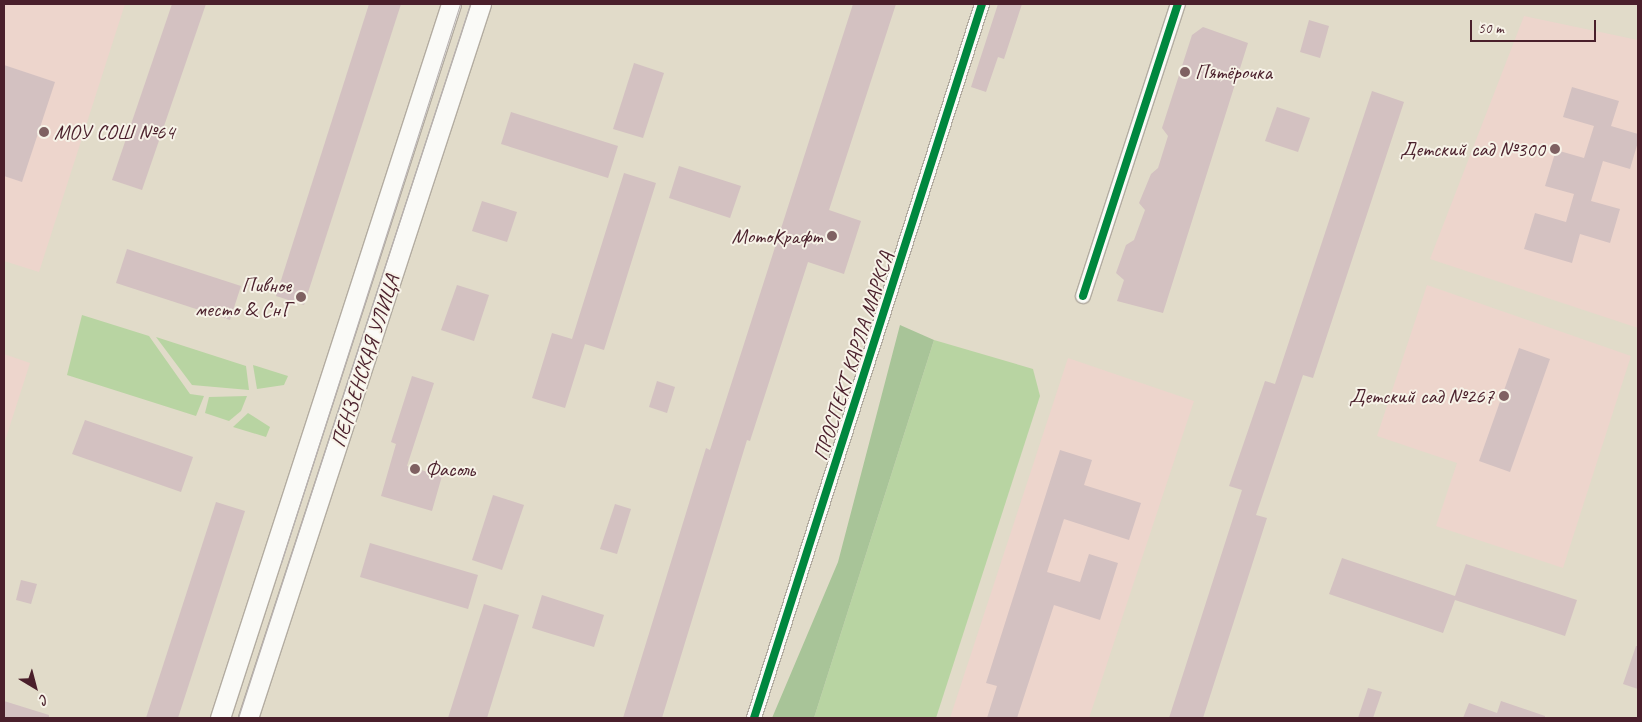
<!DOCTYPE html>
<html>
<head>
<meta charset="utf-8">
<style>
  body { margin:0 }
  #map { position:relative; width:1642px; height:722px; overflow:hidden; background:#e1dbc9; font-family:Caveat,sans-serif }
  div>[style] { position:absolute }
  .built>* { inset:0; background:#edd5cc }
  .green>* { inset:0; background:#b8d4a2 }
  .forest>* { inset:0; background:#a8c498 }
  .building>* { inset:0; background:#d3c1c1 }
  .roads { filter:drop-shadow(1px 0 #b3aca1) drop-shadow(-1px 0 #b3aca1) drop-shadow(0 1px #b3aca1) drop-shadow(0 -1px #b3aca1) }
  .minor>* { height:14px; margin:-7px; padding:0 7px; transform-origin:7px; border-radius:7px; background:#fafaf7 }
  .secondary>* { height:19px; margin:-9.5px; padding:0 9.5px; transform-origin:9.5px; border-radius:9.5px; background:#fafaf7 }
  .tram>* { height:1px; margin:-0.5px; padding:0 0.5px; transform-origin:0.5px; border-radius:0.5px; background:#b8b2b1 }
  .cycleway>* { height:8px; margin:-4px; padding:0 4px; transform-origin:4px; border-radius:4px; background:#00873e }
  .dots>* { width:14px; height:14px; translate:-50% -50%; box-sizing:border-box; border:2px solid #f7f3e8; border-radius:50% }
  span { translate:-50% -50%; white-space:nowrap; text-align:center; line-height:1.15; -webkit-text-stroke:4px #f7f3e8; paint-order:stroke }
  .poi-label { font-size:21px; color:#4a1f2b }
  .left { translate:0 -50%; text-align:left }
  .right { translate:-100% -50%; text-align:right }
  .street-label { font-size:21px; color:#4a1f2b }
  .frame { position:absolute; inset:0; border:5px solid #4a1f2b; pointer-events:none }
  .north { position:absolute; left:10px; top:662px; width:50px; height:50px; -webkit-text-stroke:4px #f7f3e8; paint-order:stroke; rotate:143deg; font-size:14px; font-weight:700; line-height:20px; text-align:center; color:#4a1f2b }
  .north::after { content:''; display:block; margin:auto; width:18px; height:22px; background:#4a1f2b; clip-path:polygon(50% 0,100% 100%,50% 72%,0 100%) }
  .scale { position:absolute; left:1470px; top:20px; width:126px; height:22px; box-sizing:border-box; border:2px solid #4a1f2b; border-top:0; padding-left:6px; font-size:15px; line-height:18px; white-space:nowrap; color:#4a1f2b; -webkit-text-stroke:4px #f7f3e8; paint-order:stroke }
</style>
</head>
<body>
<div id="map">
  <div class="built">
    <div style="clip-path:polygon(4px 4px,125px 4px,39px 272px,4px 261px)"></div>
    <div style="clip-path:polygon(1524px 16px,1638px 40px,1638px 328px,1430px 259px)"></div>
    <div style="clip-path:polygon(1427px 285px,1631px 356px,1563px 568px,1436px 526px,1457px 463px,1377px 436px)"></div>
    <div style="clip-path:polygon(4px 354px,30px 363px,4px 444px)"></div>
    <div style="clip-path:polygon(1068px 358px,1194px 401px,1089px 718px,950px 718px)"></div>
  </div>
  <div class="green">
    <div style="clip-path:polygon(82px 315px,149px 336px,190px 394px,204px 396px,196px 416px,67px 375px)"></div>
    <div style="clip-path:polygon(156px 337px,246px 366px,249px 390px,192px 385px)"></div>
    <div style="clip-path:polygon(934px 340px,1033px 369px,1040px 396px,936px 718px,814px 718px)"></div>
    <div style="clip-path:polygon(253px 365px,288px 376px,284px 385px,257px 389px)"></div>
    <div style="clip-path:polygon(247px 396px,241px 411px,229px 421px,205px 413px,209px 397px)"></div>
    <div style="clip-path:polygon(248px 413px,270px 427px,266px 437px,233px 427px)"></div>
  </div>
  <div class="forest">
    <div style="clip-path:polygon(900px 325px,934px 340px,814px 718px,772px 718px,838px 562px)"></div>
  </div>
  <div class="building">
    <div style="clip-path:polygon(172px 4px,206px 4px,142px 190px,112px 180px)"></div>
    <div style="clip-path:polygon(369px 4px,401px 4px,304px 305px,276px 296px)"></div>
    <div style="clip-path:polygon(853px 4px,896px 4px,829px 210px,861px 221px,844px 274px,808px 262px,750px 441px,747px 440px,662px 718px,623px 718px,706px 448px,710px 450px)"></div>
    <div style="clip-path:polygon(998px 4px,1022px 4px,1004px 59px,998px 57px,986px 92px,971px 87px)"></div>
    <div style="clip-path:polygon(1309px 20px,1329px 26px,1320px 58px,1300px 52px)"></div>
    <div style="clip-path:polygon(1203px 27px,1248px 43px,1163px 313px,1117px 301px,1124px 280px,1116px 273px,1126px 245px,1134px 240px,1145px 210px,1139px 203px,1151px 174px,1158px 168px,1168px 136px,1162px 128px,1192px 35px)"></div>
    <div style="clip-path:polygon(634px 63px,664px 73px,643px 138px,613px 129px)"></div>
    <div style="clip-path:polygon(4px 65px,55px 82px,22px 182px,4px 176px)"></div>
    <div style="clip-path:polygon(1572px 87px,1619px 101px,1611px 126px,1638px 134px,1638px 142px,1630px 169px,1603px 161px,1591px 201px,1620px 209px,1610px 243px,1580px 234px,1572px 263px,1524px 249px,1535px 213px,1566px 222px,1574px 194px,1545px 186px,1556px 150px,1584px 158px,1594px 126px,1563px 117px)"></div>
    <div style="clip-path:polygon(1372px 91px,1404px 102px,1313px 378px,1303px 375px,1256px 515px,1267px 518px,1203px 718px,1169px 718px,1242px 490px,1229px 486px,1265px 381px,1275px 384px)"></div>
    <div style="clip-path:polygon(1277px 107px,1310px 118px,1298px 152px,1265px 141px)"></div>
    <div style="clip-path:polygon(511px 112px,618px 146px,608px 178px,501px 144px)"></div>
    <div style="clip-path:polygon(679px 166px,741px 186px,730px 218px,669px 198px)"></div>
    <div style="clip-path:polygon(624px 173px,656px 183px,604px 350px,585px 344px,565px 408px,532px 398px,552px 333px,572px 339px)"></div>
    <div style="clip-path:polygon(482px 201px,517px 212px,507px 242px,472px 231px)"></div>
    <div style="clip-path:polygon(127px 249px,241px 286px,230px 320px,116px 283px)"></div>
    <div style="clip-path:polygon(457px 285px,489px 295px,474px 341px,441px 330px)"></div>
    <div style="clip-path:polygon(1519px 348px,1550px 359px,1510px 472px,1479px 461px)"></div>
    <div style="clip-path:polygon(412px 376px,434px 383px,407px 466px,442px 476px,432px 511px,381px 496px,396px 444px,391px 442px)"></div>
    <div style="clip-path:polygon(657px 381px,675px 387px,667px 413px,649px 407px)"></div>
    <div style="clip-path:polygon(85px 420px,193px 457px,181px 492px,72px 454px)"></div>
    <div style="clip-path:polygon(1060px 450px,1092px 460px,1084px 485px,1141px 503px,1129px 540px,1064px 519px,1047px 572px,1080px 582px,1089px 554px,1118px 563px,1100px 620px,1054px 605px,1017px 718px,987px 718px,997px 686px,986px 683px)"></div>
    <div style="clip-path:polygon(493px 495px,524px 505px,502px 570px,472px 560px)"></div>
    <div style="clip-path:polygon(216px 502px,245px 511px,178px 718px,146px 718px)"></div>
    <div style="clip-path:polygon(615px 504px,631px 509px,617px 554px,600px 549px)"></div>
    <div style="clip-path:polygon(370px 543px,478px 575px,468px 609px,360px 577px)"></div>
    <div style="clip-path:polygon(1342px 558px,1455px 596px,1466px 564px,1577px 600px,1565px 636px,1455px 600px,1443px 633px,1329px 594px)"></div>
    <div style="clip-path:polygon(21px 580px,37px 584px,31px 604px,16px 600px)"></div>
    <div style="clip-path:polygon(542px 595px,604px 615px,594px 647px,532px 628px)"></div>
    <div style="clip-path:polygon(484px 604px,519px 615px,487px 718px,448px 718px)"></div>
    <div style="clip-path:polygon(1636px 646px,1638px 646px,1638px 689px,1623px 684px)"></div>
    <div style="clip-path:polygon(1368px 688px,1382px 692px,1373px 718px,1358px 718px)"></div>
    <div style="clip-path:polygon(4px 701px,49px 715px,49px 718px,4px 718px)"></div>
    <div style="clip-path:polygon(1501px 701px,1545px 716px,1545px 718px,1463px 718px,1469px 703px,1497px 713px)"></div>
  </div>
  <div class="roads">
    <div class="minor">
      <div style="left:1083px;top:296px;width:307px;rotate:-72deg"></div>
      <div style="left:754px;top:718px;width:750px;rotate:-72.29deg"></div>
    </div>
    <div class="secondary">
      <div style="left:220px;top:718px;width:750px;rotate:-72.07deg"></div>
      <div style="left:248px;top:718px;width:751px;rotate:-71.93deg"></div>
    </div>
  </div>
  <div class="tram">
    <div style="left:281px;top:563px;width:587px;rotate:-72.24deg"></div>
    <div style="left:238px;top:718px;width:751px;rotate:-72deg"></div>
  </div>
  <div class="cycleway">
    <div style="left:1083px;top:296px;width:307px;rotate:-72deg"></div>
    <div style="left:754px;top:718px;width:750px;rotate:-72.29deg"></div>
  </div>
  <div class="dots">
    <div style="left:1185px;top:72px;background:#7f6162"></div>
    <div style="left:44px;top:132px;background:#7f6162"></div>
    <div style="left:1555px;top:149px;background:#7f6162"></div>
    <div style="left:832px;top:236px;background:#7f6162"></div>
    <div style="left:301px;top:297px;background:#7f6162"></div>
    <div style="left:1504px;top:396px;background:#7f6162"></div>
    <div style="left:415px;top:469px;background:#7f6162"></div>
  </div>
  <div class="poi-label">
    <span class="left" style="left:1195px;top:72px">Пятёрочка</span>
    <span class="left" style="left:54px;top:132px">МОУ СОШ №64</span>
    <span class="right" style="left:1545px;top:149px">Детский сад №300</span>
    <span class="right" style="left:822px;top:236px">МотоКрафт</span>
    <span class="right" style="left:291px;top:297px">Пивное<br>место &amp; СнГ</span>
    <span class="right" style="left:1494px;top:396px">Детский сад №267</span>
    <span class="left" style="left:425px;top:469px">Фасоль</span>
  </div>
  <div class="street-label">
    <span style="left:853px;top:356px;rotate:-72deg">ПРОСПЕКТ КАРЛА МАРКСА</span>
    <span style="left:365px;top:361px;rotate:-72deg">ПЕНЗЕНСКАЯ УЛИЦА</span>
  </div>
  <div class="frame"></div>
  <div class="north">С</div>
  <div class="scale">50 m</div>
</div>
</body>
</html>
